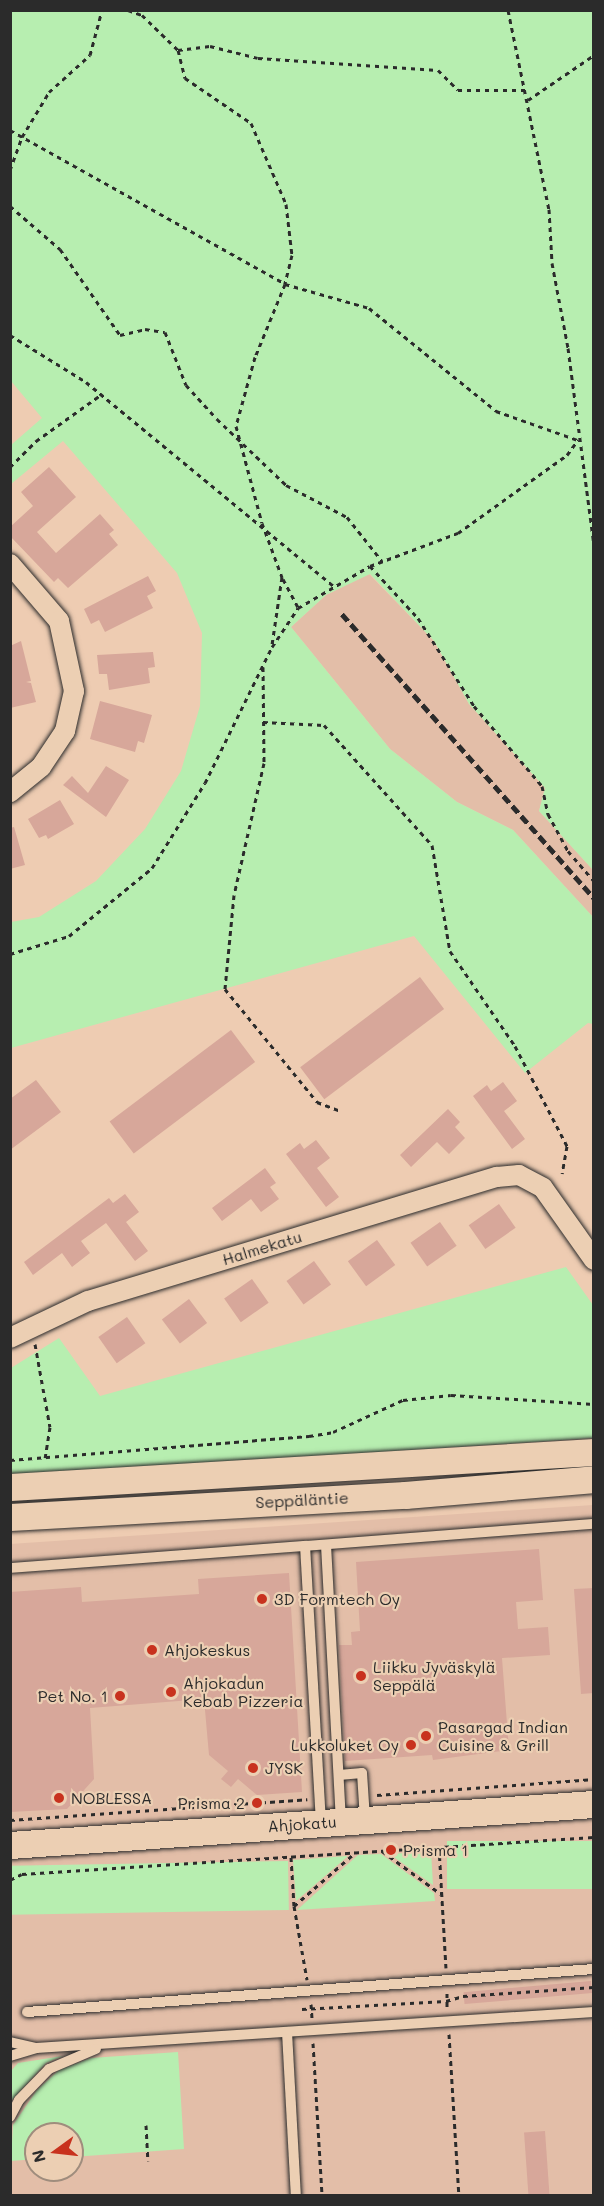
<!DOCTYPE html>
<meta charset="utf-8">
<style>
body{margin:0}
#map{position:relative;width:604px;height:2206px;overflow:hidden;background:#eeccb2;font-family:Mali,sans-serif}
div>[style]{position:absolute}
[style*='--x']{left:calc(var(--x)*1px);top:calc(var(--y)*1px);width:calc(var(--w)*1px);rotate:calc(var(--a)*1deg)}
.built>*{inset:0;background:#e3bea8}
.green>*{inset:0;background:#b7eeb0;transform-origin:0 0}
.building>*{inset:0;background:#d7a79a;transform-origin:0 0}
.path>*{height:3px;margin-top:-1.5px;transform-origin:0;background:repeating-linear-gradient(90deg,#2b2b2b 0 4.5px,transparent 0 9px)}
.roads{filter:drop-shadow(0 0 2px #2b2b2b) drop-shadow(0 0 2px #2b2b2b)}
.lane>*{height:10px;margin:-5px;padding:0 5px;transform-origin:5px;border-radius:5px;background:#eccfb3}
.street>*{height:20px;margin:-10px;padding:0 10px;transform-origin:10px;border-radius:10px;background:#eccfb3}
.secondary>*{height:27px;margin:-13.5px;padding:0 13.5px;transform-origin:13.5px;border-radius:13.5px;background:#eccfb3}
.rail>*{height:4.5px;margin-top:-2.25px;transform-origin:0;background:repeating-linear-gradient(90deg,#2b2b2b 0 9px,transparent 0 13.5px)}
.dots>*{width:16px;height:16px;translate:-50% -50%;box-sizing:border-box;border:3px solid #eccfb3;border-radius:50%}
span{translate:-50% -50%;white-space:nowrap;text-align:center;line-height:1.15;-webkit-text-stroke:4.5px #eccfb3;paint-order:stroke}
.street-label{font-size:16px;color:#2b2b2b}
.poi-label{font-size:16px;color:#2b2b2b}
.left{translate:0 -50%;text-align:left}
.right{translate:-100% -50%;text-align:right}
.frame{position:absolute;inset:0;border:12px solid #2b2b2b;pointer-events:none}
.north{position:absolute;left:24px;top:2122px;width:60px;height:60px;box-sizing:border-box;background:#eccfb3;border:2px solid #9f8d7d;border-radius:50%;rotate:255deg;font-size:16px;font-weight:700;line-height:24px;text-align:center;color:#2b2b2b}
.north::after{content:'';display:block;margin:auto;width:21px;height:27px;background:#c8321e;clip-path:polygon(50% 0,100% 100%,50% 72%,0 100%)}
</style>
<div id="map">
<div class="built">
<i style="clip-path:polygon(369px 574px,434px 641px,469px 704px,545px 788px,539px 811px,593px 870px,593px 917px,513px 830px,457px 802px,390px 749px,291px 627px,326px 595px)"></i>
<i style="clip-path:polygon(evenodd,593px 1505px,593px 2195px,11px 2195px,10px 1544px,593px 1505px,36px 2134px,72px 2134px,72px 2170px,36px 2170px,36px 2134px)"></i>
</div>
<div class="green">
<i style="clip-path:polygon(11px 10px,593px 11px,593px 870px,539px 811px,545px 788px,469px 704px,434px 641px,370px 574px,326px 595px,291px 627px,390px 749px,457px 802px,513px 830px,593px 917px,593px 1024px,588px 1023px,525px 1073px,414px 936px,11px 1048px,11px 922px,39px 917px,96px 881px,145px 829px,181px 771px,200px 706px,202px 633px,177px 573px,63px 441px,11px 484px,11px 445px,42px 418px,11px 381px)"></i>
<i style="clip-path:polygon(566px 1267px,593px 1305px,593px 1438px,11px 1477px,11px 1368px,59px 1338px,100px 1396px)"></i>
<i style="left:593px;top:1841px;width:48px;height:146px;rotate:90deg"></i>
<i style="clip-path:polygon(431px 1851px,433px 1885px,391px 1855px,392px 1854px)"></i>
<i style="clip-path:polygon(381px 1854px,434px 1893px,435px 1901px,297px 1910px,358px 1855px)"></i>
<i style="clip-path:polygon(347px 1856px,347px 1857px,296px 1901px,293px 1860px)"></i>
<i style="left:288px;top:1861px;width:49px;height:278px;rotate:89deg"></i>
<i style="clip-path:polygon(178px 2052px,184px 2149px,72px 2157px,72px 2134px,36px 2134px,36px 2159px,11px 2161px,13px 2125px,37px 2090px,59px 2070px,91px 2058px)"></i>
<i style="clip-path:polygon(63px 2056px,46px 2063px,11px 2101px,11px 2071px,18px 2063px)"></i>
</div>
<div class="building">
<i style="clip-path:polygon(49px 467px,76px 497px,37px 532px,56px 553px,100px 514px,114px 530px,109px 534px,118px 545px,68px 588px,58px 578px,54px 582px,10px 536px,10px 527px,33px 506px,21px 492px)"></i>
<i style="clip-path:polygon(148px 576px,156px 591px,147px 596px,153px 608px,105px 632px,99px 620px,91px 624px,84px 609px)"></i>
<i style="clip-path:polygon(21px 641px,31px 681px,26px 682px,31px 683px,36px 702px,10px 708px,10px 646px)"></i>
<i style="clip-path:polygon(153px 652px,155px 667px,148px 668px,150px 683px,109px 690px,107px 674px,99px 674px,97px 655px)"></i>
<i style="clip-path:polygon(100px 701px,152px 715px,144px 743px,138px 741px,135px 752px,90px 739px)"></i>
<i style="clip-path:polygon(106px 766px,129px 780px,106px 817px,63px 785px,72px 776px,88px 793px)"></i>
<i style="clip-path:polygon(60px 800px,74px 824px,48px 839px,46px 835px,39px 838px,28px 819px)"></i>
<i style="clip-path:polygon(14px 827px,25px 865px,10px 869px,10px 828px)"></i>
<i style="left:420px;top:977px;width:40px;height:150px;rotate:53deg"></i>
<i style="left:231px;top:1030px;width:40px;height:152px;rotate:53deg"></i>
<i style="clip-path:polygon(36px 1080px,61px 1112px,10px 1150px,10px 1099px)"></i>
<i style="clip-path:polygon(503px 1082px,517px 1101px,504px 1111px,525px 1139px,512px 1149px,473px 1096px,487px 1085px,491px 1091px)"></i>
<i style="clip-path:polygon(448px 1109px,460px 1122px,455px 1127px,465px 1138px,449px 1154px,437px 1142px,411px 1167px,400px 1155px)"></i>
<i style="clip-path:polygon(316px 1140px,330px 1158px,317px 1168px,339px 1197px,326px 1207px,286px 1154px,300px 1143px,304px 1149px)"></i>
<i style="clip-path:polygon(265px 1168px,276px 1183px,270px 1187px,279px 1199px,261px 1212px,251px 1199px,222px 1221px,212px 1208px)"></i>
<i style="clip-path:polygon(125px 1194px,139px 1212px,126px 1222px,148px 1251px,135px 1261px,106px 1223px,81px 1241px,90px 1253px,72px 1267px,62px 1253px,33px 1275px,24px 1262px,109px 1198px,113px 1203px)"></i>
<i style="left:499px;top:1204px;width:29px;height:37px;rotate:55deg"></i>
<i style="left:440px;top:1222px;width:29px;height:36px;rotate:55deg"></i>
<i style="left:377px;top:1240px;width:31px;height:36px;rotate:54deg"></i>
<i style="left:314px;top:1261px;width:29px;height:34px;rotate:54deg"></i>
<i style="left:252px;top:1279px;width:29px;height:34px;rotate:55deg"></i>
<i style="left:189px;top:1299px;width:30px;height:34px;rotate:53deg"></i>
<i style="left:127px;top:1317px;width:32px;height:35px;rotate:55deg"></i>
<i style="clip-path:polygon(539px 1549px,543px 1600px,516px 1602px,518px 1629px,548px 1627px,550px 1655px,502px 1658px,509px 1750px,433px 1760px,432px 1755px,345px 1761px,339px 1645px,352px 1645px,351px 1632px,360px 1631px,356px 1562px)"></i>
<i style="clip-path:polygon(289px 1573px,302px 1792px,257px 1795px,238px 1779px,231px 1787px,221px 1779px,228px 1771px,209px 1755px,204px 1699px,90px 1708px,94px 1779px,67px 1809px,10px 1812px,10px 1592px,81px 1587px,82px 1602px,199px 1594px,198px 1579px)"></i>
<i style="clip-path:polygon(594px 1588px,594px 1693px,581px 1694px,574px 1589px)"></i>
<i style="left:591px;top:1981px;width:12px;height:128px;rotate:85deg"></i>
<i style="left:545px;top:2131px;width:65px;height:21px;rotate:86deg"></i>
</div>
<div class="path">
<i style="--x:128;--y:10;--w:15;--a:20"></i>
<i style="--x:142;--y:15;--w:50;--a:44.2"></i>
<i style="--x:178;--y:50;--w:29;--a:76"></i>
<i style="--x:185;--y:78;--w:80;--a:34.3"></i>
<i style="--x:251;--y:123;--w:88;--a:66.6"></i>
<i style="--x:286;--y:204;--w:51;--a:83.3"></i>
<i style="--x:292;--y:255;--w:30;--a:104"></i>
<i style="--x:285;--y:284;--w:79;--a:112.3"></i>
<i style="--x:255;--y:357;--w:72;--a:105.4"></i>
<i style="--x:236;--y:426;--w:100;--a:75"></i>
<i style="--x:262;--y:523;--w:58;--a:69.7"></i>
<i style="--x:282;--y:577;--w:69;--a:98.4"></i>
<i style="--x:508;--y:10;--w:203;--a:78.4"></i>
<i style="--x:549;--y:209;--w:54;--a:86.8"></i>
<i style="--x:552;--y:263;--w:86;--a:79.3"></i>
<i style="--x:568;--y:348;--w:200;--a:82.5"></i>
<i style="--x:178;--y:50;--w:32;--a:-7"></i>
<i style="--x:210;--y:46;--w:49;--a:14"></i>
<i style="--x:258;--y:58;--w:180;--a:3.8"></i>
<i style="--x:438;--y:70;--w:28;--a:45"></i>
<i style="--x:458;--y:90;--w:67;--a:0"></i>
<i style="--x:528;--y:100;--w:80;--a:-34.3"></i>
<i style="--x:10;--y:130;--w:315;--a:29.2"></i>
<i style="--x:285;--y:284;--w:87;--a:15.9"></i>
<i style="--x:369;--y:308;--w:164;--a:39"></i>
<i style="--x:496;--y:411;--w:87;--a:19.5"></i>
<i style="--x:10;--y:170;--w:35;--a:-70"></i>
<i style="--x:22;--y:137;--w:52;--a:-59"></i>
<i style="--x:49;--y:92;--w:55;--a:-42.1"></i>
<i style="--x:90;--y:55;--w:47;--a:-75.1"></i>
<i style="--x:10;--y:206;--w:66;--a:40.7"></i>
<i style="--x:60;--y:249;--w:105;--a:55.1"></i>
<i style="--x:120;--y:335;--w:26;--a:-13"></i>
<i style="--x:145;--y:329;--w:20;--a:9"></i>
<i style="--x:165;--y:332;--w:57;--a:68.4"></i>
<i style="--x:186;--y:385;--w:46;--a:47.6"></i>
<i style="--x:217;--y:419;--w:95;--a:43.7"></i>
<i style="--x:286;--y:485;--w:69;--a:27.7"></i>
<i style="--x:347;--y:517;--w:56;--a:51.5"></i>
<i style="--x:10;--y:335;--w:89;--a:31.7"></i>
<i style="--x:86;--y:382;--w:323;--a:39.5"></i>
<i style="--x:10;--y:467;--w:37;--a:-45"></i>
<i style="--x:36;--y:441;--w:81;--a:-35.5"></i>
<i style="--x:370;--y:566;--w:71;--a:47.3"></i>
<i style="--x:418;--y:618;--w:104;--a:57.5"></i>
<i style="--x:474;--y:706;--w:105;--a:49.6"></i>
<i style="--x:542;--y:786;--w:29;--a:78"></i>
<i style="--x:548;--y:814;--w:42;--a:61.6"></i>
<i style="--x:568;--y:851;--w:40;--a:49"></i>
<i style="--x:283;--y:579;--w:32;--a:62"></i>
<i style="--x:263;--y:667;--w:96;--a:89.4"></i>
<i style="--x:264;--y:763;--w:135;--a:102.8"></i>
<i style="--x:234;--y:895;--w:94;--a:95.5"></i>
<i style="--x:225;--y:989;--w:146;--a:50.8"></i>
<i style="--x:317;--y:1102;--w:25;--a:21"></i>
<i style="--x:263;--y:722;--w:61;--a:2.8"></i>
<i style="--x:324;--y:725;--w:161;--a:48"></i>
<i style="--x:432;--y:845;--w:108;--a:80.4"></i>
<i style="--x:450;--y:951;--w:115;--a:55.6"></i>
<i style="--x:515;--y:1046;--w:113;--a:62.5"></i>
<i style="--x:567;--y:1146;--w:28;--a:100"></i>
<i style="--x:10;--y:954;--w:62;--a:-17"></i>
<i style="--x:69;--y:936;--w:107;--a:-39.3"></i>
<i style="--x:152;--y:868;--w:100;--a:-58.1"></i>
<i style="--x:205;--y:783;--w:152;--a:-63.8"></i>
<i style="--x:272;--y:647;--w:47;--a:-56.3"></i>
<i style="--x:298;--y:608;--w:83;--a:-30.3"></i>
<i style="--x:370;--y:566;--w:94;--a:-20.6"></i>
<i style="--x:458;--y:533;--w:134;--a:-35.6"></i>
<i style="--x:567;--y:455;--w:19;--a:-54"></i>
<i style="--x:35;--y:1344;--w:84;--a:79.8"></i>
<i style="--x:50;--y:1427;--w:31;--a:99"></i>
<i style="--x:10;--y:1460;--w:300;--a:-4.6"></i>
<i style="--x:309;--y:1436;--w:24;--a:-9"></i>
<i style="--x:333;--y:1432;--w:77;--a:-24.6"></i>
<i style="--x:403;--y:1400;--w:48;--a:-5.9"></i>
<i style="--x:451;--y:1395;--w:143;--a:3.6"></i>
<i style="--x:377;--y:1795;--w:218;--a:-4.2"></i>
<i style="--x:10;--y:1820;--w:298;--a:-4"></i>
<i style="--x:439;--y:1847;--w:121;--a:86.7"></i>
<i style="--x:382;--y:1851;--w:73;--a:36.1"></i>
<i style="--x:291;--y:1857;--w:49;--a:86.5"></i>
<i style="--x:294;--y:1906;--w:75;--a:80"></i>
<i style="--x:10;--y:1880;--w:13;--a:-27"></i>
<i style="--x:22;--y:1874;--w:573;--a:-3.7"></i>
<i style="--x:294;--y:1906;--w:82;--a:-41.1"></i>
<i style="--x:447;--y:1993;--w:17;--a:90"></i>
<i style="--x:311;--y:2004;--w:14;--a:86"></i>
<i style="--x:302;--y:2009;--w:144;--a:-3.2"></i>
<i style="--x:446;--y:2001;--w:18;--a:-16"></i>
<i style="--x:463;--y:1996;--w:131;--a:-3.9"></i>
<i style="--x:449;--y:2034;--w:162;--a:86.5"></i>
<i style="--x:313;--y:2043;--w:153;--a:86.6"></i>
<i style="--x:146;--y:2125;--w:36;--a:87"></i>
</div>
<div class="roads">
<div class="lane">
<i style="--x:326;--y:1545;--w:276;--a:86.9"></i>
<i style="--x:10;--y:1568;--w:296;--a:-4.3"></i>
<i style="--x:339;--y:1775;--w:23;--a:-5"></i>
<i style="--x:362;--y:1773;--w:46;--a:86.3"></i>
<i style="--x:321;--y:1823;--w:277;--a:-93.3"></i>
<i style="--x:305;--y:1546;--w:290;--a:-4.4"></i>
<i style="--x:27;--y:2012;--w:569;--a:-4.34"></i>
<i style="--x:287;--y:2032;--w:164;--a:86.9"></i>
<i style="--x:10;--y:2042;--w:27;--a:13"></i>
<i style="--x:10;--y:2056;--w:27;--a:-17"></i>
<i style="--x:36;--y:2048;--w:559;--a:-3.69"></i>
<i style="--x:10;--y:2117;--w:19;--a:-62"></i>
<i style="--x:19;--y:2100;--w:43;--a:-45.9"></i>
<i style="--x:49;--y:2069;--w:51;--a:-23.1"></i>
</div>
<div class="street">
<i style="--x:10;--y:564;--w:75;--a:49.3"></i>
<i style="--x:59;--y:621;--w:72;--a:77.9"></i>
<i style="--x:74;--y:691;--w:41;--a:102.7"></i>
<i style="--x:65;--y:731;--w:43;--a:123.7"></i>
<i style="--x:41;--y:767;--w:40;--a:141"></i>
<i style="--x:10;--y:1338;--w:86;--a:-25.4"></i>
<i style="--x:88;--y:1301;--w:427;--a:-16.9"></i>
<i style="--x:497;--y:1177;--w:22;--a:-5"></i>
<i style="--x:519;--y:1175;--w:27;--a:28"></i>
<i style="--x:543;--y:1188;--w:88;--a:54.7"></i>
</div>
<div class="secondary">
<i style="--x:10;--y:1487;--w:585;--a:-3.43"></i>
<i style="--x:10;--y:1517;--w:396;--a:-3.2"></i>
<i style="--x:405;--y:1495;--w:190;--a:-4.8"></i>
<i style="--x:10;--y:1845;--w:585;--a:-4.02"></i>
</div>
</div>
<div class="rail">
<i style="--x:342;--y:614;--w:380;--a:48.4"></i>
</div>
<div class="dots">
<i style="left:262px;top:1599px;background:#c8321e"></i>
<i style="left:152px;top:1650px;background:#c8321e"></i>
<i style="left:361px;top:1676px;background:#c8321e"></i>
<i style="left:171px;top:1692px;background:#c8321e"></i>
<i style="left:120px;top:1696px;background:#c8321e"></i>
<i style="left:426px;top:1736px;background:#c8321e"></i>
<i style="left:411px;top:1745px;background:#c8321e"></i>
<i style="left:253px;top:1768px;background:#c8321e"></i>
<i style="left:59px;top:1798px;background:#c8321e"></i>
<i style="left:257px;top:1803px;background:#c8321e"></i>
<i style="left:391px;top:1850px;background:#c8321e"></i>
</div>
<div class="street-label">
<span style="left:262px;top:1248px;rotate:-17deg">Halmekatu</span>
<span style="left:302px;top:1500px;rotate:-3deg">Seppäläntie</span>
<span style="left:302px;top:1824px;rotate:-4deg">Ahjokatu</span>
</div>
<div class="poi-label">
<span class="left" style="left:274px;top:1599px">3D Formtech Oy</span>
<span class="left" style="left:164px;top:1650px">Ahjokeskus</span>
<span class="left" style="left:373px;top:1676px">Liikku Jyväskylä<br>Seppälä</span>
<span class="left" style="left:183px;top:1692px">Ahjokadun<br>Kebab Pizzeria</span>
<span class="right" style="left:108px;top:1696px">Pet No. 1</span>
<span class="left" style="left:438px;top:1736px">Pasargad Indian<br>Cuisine &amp; Grill</span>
<span class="right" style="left:399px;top:1745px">Lukkoluket Oy</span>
<span class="left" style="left:265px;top:1768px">JYSK</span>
<span class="left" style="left:71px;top:1798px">NOBLESSA</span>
<span class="right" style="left:245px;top:1803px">Prisma 2</span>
<span class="left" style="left:403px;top:1850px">Prisma 1</span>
</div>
<div class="frame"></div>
<div class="north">N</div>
</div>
